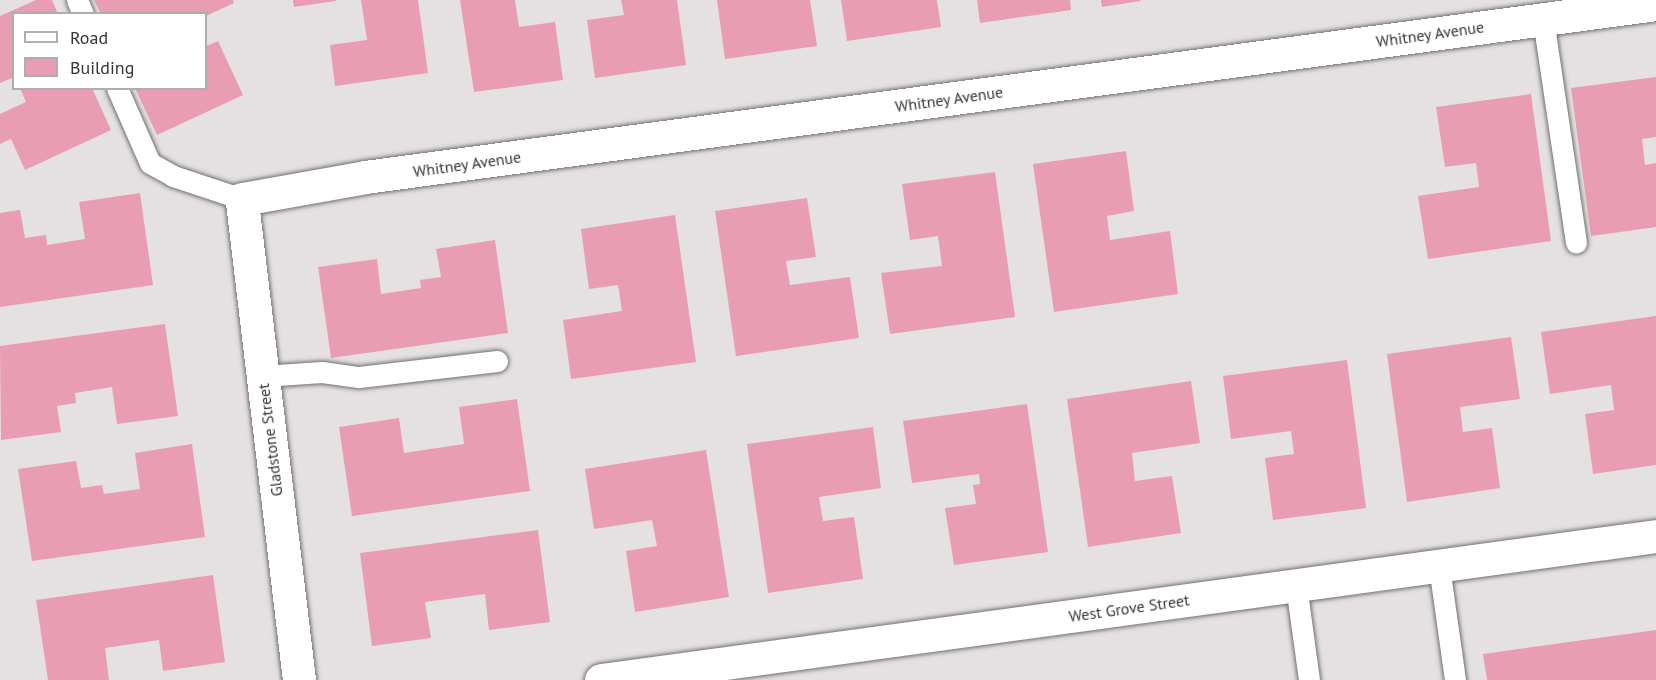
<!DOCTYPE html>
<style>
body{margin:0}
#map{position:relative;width:1656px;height:680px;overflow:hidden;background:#e5e1e3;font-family:"PT Sans",sans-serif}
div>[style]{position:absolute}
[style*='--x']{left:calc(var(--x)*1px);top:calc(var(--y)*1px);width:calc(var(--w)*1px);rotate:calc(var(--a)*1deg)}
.building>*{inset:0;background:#e89db2}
.roads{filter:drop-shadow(0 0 2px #737072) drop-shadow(0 0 2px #737072)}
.service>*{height:21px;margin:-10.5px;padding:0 10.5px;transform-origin:10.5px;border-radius:10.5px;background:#fff}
.minor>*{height:33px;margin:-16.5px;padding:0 16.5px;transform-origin:16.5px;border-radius:16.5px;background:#fff}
span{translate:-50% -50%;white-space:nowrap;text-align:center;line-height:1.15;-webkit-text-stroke:4.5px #fff;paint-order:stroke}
.street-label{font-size:16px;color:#353435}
.legend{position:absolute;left:12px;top:12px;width:195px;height:78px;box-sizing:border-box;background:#fff;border:2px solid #aeaeae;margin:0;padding:8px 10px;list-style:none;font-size:18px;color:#353435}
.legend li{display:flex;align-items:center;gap:12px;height:30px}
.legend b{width:30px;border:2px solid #aeaeae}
</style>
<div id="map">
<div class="building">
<i style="clip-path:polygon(36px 0,52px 0,58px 14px,14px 14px,14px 77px,0 83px,0 16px)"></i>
<i style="clip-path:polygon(94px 0,233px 0,234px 3px,206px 16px,101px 14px)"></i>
<i style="clip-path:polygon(293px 0,336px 0,336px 1px,294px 7px)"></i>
<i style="clip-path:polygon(361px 0,418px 0,428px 73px,335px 86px,330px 45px,367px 40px)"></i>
<i style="clip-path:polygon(460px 0,515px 0,519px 27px,555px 22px,563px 80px,474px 92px)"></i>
<i style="clip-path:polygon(621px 0,677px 0,686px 65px,595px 78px,587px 20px,624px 15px)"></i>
<i style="clip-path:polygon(717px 0,810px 0,817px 46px,725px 59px)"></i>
<i style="clip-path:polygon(841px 0,937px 0,941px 27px,847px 41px)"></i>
<i style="clip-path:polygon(977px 0,1070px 0,1071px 10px,980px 23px)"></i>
<i style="clip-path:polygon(1101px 0,1140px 0,1140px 1px,1102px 7px)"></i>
<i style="clip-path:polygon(218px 41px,243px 95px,157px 135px,135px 88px,206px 88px,206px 46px)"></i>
<i style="clip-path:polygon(1656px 77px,1656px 137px,1642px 139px,1645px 165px,1656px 163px,1656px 227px,1591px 236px,1571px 88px)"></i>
<i style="clip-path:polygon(20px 88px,92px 88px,111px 130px,25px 170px,11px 139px,0 144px,0 114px,26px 102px)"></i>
<i style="clip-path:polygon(1531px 94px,1551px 241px,1428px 259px,1418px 196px,1479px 187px,1476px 163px,1445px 167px,1436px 107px)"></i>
<i style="clip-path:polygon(1126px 151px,1134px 211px,1107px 216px,1110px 240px,1170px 231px,1178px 294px,1054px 312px,1033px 164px)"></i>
<i style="clip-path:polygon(995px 172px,1015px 317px,890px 334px,881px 273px,942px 266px,938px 236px,910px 240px,902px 184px)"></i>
<i style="clip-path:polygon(140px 193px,153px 285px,0 307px,0 213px,20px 210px,25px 238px,46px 235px,47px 245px,85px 239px,79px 202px)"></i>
<i style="clip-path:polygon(807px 198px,816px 257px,786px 261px,790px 285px,850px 277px,859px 338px,736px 356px,715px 211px)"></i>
<i style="clip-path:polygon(675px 215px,696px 362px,571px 379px,563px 320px,622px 311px,618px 285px,589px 289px,581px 229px)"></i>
<i style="clip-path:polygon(495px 240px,508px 333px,331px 358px,318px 267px,377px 259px,381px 294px,421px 288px,420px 280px,441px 277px,436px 249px)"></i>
<i style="clip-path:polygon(1656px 316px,1656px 465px,1593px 474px,1585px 414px,1614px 410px,1611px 385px,1550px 394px,1541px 332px)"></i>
<i style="clip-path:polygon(165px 324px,178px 416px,117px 424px,112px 387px,75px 393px,76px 403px,57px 406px,61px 432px,1px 440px,0 346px)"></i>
<i style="clip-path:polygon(1511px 337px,1520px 399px,1460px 407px,1463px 432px,1492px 428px,1500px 488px,1407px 502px,1387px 354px)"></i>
<i style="clip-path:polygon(1347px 360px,1366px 508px,1273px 520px,1265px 458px,1294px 454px,1291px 431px,1231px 439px,1223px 376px)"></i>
<i style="clip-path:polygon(1191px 381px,1200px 443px,1132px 453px,1135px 481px,1172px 476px,1181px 533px,1088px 547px,1067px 399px)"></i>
<i style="clip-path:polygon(517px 399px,530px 491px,352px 516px,339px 427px,399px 418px,404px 453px,464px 444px,459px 407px)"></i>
<i style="clip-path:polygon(1027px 404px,1048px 552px,954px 565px,945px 508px,976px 504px,973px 485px,980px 484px,979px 474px,912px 483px,903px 421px)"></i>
<i style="clip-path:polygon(873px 427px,881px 488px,819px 497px,823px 521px,854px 517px,863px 579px,768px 593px,747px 444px)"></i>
<i style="clip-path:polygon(192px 444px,205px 537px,32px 561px,18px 469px,76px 461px,81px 488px,102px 485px,104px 494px,140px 489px,135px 453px)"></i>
<i style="clip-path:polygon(706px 450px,729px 597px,635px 612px,626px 551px,657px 546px,652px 520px,594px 529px,585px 469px)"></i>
<i style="clip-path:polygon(538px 530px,550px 622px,489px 630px,485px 594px,425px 602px,431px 638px,372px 646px,360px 553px)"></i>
<i style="clip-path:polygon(213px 575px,225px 662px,163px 671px,159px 640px,105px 648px,109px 680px,48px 680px,36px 600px)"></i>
<i style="clip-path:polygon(1656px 630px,1656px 680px,1487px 680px,1483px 654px)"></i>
</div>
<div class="roads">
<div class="service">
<i style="--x:77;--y:0;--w:15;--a:67"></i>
<i style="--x:1543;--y:19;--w:226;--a:81.6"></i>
<i style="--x:117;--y:88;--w:82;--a:66.3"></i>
<i style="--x:150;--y:163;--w:26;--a:29"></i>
<i style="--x:173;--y:176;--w:73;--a:18.4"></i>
<i style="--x:262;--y:376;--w:60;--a:-3.8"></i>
<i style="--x:322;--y:372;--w:37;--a:8"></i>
<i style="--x:359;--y:377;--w:139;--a:-6.6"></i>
<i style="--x:1439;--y:566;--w:115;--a:82"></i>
<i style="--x:1296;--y:585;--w:96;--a:82.2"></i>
</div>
<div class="minor">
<i style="--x:299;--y:680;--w:484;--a:-96.8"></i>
<i style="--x:242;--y:199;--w:125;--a:-10.1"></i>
<i style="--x:365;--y:177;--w:1303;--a:-7.63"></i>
<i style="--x:601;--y:680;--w:1065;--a:-7.77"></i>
</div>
</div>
<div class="street-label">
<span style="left:1430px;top:34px;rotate:-8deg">Whitney Avenue</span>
<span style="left:949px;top:99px;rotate:-8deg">Whitney Avenue</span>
<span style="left:467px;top:164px;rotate:-8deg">Whitney Avenue</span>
<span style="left:270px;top:440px;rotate:-97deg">Gladstone Street</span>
<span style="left:1129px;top:608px;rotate:-8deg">West Grove Street</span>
</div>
<ul class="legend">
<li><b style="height:8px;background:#fff"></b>Road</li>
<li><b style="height:16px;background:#e89db2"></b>Building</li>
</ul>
</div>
